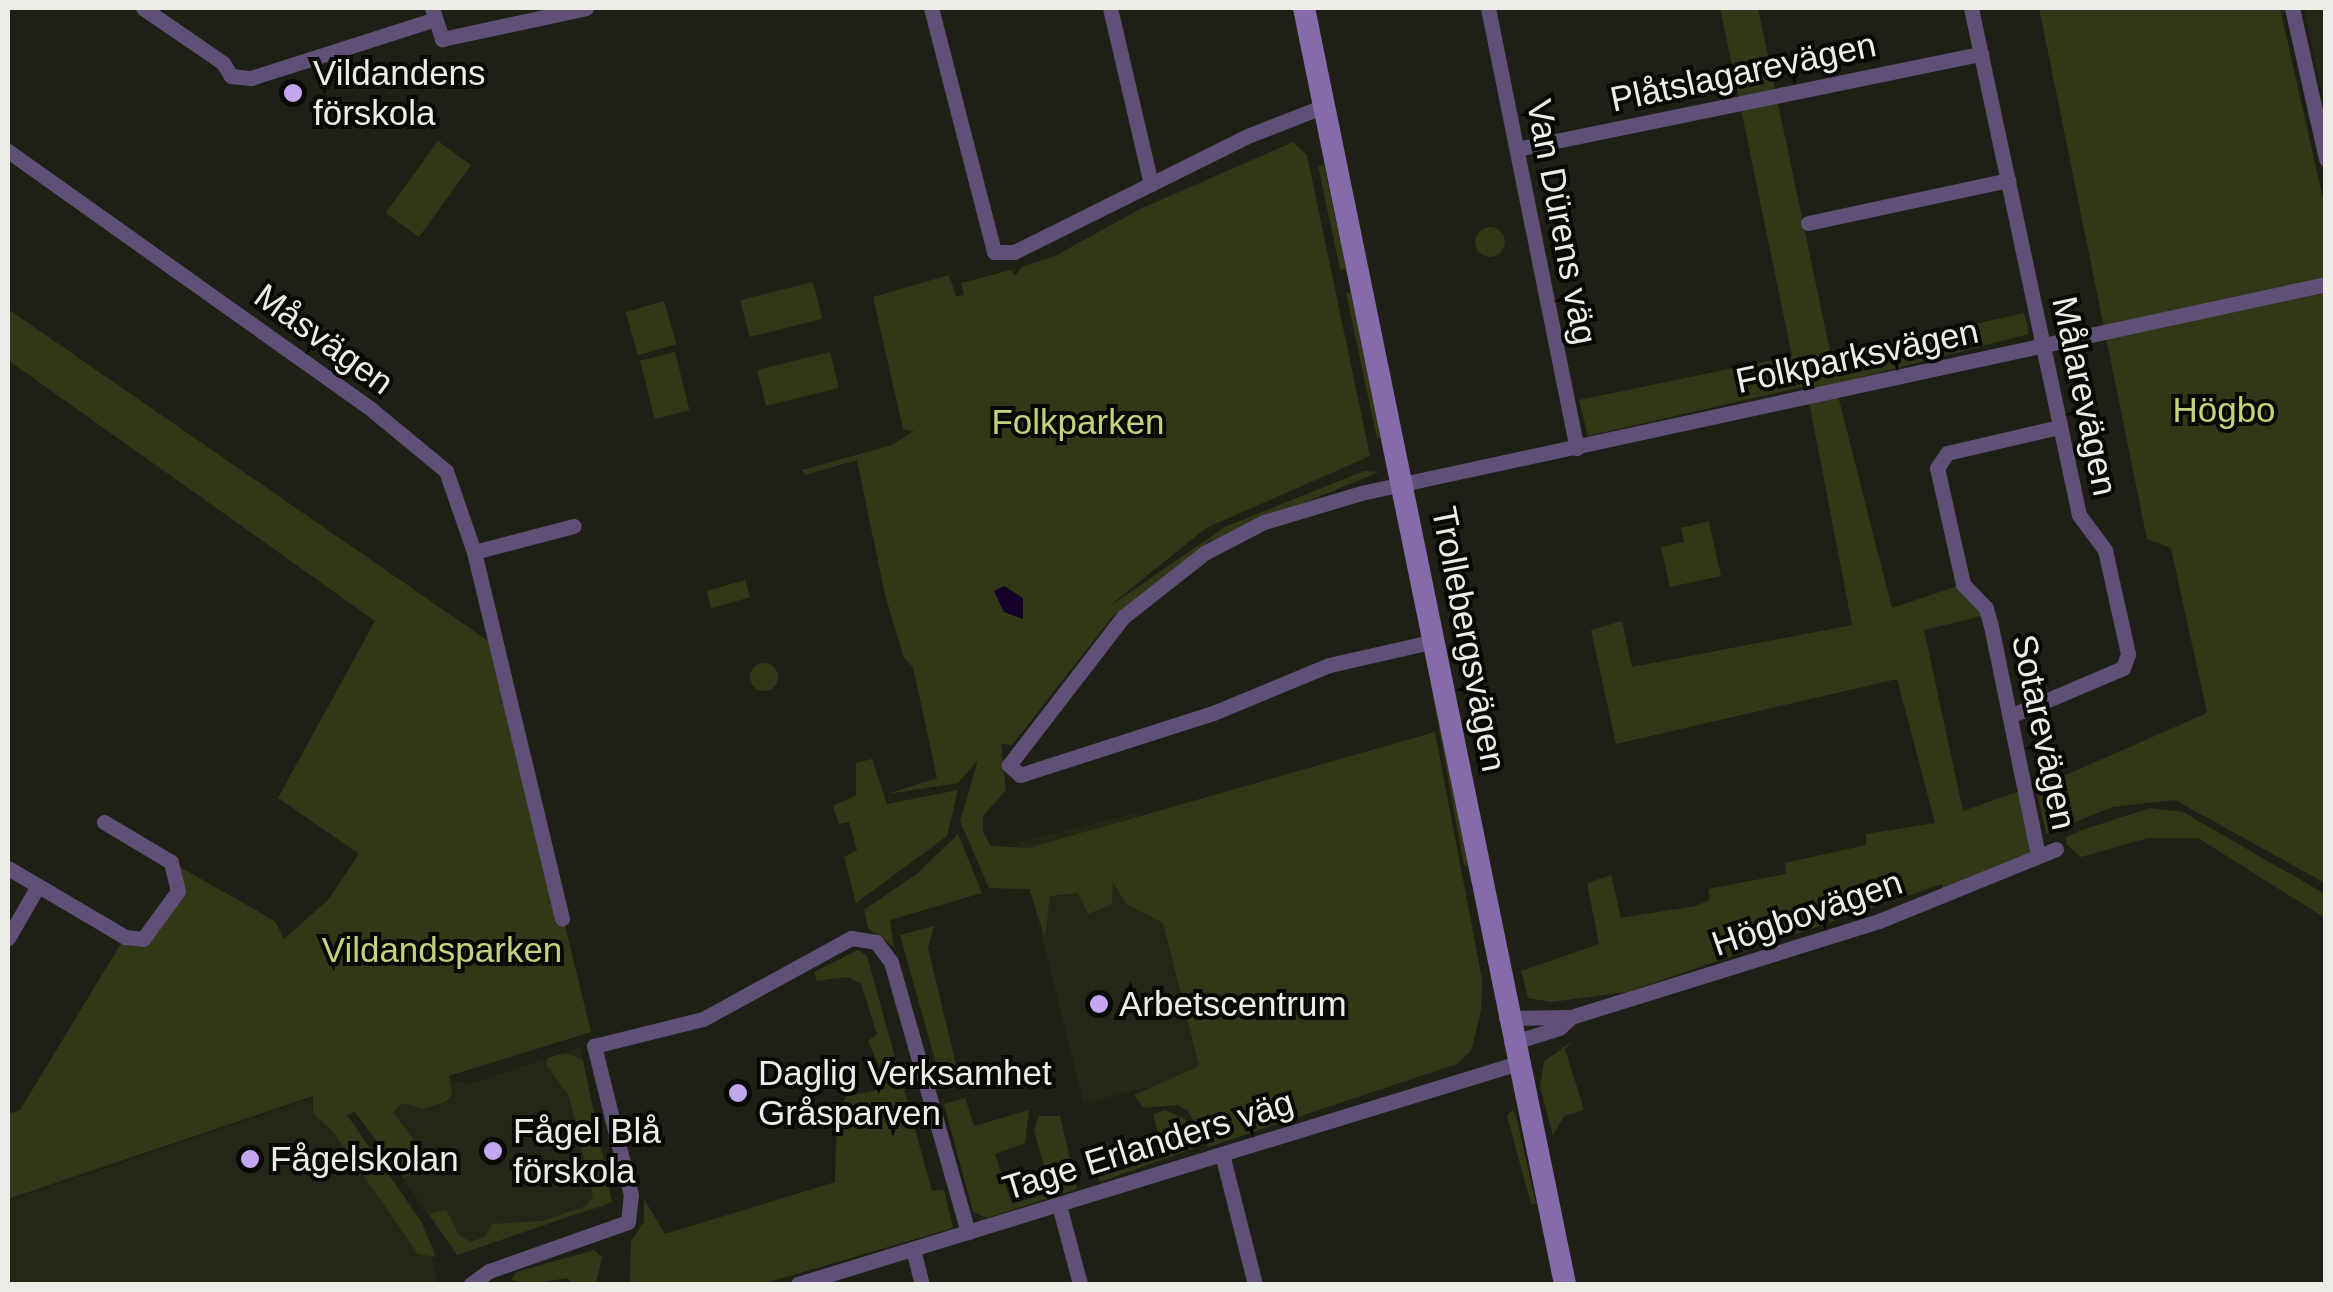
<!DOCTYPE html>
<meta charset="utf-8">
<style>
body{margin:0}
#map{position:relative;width:2333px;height:1292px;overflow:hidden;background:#1e2016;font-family:Helvetica,sans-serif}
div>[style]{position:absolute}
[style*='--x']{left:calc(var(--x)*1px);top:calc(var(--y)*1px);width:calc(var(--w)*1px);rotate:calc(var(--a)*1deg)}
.built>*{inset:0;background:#242717;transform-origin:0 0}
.green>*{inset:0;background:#313717;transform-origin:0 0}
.round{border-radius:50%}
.water>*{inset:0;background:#150029}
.street>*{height:15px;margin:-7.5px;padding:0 7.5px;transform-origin:7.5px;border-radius:7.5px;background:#605077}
.secondary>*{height:22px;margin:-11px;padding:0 11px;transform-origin:11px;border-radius:11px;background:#856ba9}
.dots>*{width:28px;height:28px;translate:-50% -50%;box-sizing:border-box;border:5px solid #080905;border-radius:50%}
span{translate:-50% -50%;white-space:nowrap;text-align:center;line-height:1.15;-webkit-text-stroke:8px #080905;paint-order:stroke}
.street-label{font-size:35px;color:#ecede6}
.poi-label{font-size:35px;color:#ecede6}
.left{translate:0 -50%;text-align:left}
.park-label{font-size:35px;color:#c3d37d}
.frame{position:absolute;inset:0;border:10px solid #ecede6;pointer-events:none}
</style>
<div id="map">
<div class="built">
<i style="clip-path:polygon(2304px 8px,2325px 8px,2325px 108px)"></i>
<i style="left:1136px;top:813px;width:269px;height:121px;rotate:76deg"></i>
<i style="clip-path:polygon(580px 1047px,611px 1189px,604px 1207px,452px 1248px,357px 1112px,444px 1079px,471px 1084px)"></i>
<i style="clip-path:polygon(313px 1098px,430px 1247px,437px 1284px,8px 1284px,8px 1201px)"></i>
</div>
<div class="green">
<i style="clip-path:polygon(1720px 8px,1758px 8px,1831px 356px,2024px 313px,2027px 323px,2029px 334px,1835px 384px,1892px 608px,1963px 584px,1987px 615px,1924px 630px,1963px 811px,2025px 789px,2038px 855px,1944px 898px,1942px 884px,1627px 992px,1551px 1002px,1528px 998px,1521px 971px,1599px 944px,1587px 883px,1611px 875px,1621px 918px,1695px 906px,1710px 900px,1708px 889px,1786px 874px,1785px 863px,1866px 845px,1866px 834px,1935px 823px,1897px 679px,1616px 744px,1591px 630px,1622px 621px,1632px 667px,1852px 625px,1806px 386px,1588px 436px,1579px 400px,1792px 356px)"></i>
<i style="clip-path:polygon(2039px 8px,2280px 8px,2326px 212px,2325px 883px,2175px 800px,2112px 807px,2046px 834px,2036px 788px,2207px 713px,2171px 548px,2147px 539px)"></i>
<i style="left:438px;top:141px;width:41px;height:89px;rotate:36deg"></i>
<i style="clip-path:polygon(1293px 142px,1307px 155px,1370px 456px,1206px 528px,1107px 608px,1225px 527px,1364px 471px,1379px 472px,1208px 542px,1112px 617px,1012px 745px,1001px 744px,1006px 790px,983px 816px,983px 832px,991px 846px,1028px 848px,1435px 732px,1482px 979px,1481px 1011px,1471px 1051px,1457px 1064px,1208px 1147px,1188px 1111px,1177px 1105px,1144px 1108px,1134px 1095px,1199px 1066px,1163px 923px,1126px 904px,1101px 863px,1113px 884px,1112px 904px,1088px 914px,1078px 893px,1050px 896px,1045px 937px,1029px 889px,989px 888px,960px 821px,978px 760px,958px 783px,888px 794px,937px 778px,913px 667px,904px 658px,885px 595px,857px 460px,805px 475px,802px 470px,892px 445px,914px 431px,903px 429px,873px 297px,949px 275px,956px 296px,964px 295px,961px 283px,1011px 270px,1016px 276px,1021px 267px,1055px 256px,1140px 209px)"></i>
<i style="left:1324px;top:165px;width:106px;height:6px;rotate:78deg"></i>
<i class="round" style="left:1475px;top:227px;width:30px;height:30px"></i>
<i style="left:813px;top:282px;width:38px;height:75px;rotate:76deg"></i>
<i style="left:1351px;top:292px;width:149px;height:5px;rotate:78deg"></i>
<i style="left:664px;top:301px;width:45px;height:40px;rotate:74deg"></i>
<i style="clip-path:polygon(8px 309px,497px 647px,591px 1032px,449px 1076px,452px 1095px,445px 1102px,423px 1109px,402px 1103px,393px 1113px,413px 1138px,416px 1170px,404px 1178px,355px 1112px,347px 1115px,421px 1221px,436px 1257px,418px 1254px,334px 1133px,313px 1113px,313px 1096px,8px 1199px,8px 1114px,20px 1110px,125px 937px,131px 940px,173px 902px,171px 862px,275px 921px,284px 939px,328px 900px,359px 854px,278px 798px,375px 621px,8px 360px)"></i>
<i style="left:675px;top:352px;width:60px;height:36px;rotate:76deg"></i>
<i style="left:830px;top:352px;width:37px;height:75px;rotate:76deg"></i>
<i style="clip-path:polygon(1709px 521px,1721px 576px,1670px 587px,1661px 547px,1684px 542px,1681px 528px)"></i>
<i style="left:745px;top:580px;width:18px;height:40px;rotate:74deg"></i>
<i style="clip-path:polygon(1425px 654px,1428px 654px,1468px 867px,1464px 865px)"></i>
<i class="round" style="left:750px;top:663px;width:28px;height:28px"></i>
<i style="clip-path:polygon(872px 759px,887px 804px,958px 790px,947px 836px,856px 903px,844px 857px,857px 850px,849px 822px,839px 824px,833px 806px,856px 795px,856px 763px)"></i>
<i style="clip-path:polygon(2150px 808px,2183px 812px,2325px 894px,2325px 918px,2198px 838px,2148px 838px,2081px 857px,2067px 845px,2065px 838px,2079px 831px)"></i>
<i style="clip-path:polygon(958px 834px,982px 893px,890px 920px,894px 947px,868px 928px,864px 910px,918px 873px)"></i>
<i style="clip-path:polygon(934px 926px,928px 948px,958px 1073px,940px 1078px,900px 935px)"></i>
<i style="clip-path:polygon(858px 950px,867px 956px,932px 1191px,944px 1190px,953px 1228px,762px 1284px,630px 1284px,631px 1241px,644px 1222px,644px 1199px,665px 1234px,835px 1182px,837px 1110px,847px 1096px,884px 1089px,886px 1081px,868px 1041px,877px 1034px,861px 984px,847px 977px,817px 981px,814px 972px)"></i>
<i style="clip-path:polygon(1573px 1041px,1565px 1049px,1584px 1110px,1564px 1116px,1553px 1136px,1540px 1087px,1544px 1061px)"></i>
<i style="clip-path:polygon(566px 1053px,583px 1060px,612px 1202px,457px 1255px,429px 1214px,446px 1209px,459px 1235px,471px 1242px,486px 1236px,492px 1224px,542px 1221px,586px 1206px,593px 1196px,569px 1096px,547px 1066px,547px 1058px)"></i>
<i style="clip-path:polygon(965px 1098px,974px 1126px,1029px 1110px,1025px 1143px,995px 1154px,1012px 1204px,1051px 1192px,1034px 1130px,1039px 1116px,1060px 1116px,1077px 1189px,987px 1218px,973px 1212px,944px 1104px)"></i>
<i style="clip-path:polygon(1513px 1109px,1517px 1120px,1536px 1204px,1531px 1204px,1507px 1116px)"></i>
<i style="clip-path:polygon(1165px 1110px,1185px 1119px,1195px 1148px,1100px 1182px,1085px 1148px,1106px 1141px,1109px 1148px,1158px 1133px,1153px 1114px)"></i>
<i style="clip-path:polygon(594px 1250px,602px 1257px,596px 1284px,573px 1284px,567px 1278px,532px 1284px,511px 1280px,516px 1272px)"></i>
</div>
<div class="water">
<i style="clip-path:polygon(1004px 586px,1023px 598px,1023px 619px,1004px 612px,994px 591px)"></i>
</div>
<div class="street">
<i style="--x:143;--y:8;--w:97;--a:34.5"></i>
<i style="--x:223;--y:63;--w:15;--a:58"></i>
<i style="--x:231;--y:76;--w:20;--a:6"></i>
<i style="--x:251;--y:78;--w:191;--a:-17.7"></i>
<i style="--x:432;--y:8;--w:33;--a:72"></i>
<i style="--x:442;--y:39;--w:147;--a:-12.1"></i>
<i style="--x:931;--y:8;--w:252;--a:75.5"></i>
<i style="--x:994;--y:252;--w:20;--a:0"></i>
<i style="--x:1014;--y:252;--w:263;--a:-26.4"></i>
<i style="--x:1250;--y:135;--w:77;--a:-21.3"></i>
<i style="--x:1110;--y:8;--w:181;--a:76.9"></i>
<i style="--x:1488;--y:8;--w:449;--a:78.6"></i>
<i style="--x:1971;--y:8;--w:518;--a:77.97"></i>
<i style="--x:2079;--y:515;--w:44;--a:53.4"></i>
<i style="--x:2105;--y:550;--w:107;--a:77.5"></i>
<i style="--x:2128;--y:654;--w:15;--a:110"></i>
<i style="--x:2123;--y:668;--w:123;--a:157"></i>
<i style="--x:2292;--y:8;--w:155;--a:77.3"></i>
<i style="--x:1517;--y:149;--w:474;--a:-11.6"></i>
<i style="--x:8;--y:151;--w:447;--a:35.4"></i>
<i style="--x:372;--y:410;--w:96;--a:39.5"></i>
<i style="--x:446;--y:471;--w:86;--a:70.9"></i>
<i style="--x:474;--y:552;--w:377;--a:76.5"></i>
<i style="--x:1808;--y:223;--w:205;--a:-12.1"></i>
<i style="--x:474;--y:552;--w:103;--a:-14.6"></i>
<i style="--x:1435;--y:641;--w:109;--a:167.2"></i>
<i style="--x:1329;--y:665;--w:126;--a:157.5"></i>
<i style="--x:1213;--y:713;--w:203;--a:162.2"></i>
<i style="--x:1020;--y:775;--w:15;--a:-138"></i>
<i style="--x:1009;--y:765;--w:187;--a:-52.4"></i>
<i style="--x:1123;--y:617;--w:105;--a:-38.1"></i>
<i style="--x:1206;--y:552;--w:65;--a:-27.3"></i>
<i style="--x:1264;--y:522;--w:101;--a:-16.6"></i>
<i style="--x:1361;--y:493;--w:987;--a:-12.22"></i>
<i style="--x:2038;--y:855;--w:234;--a:-101.6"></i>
<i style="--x:1991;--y:626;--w:19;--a:-106"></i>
<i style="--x:1986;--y:608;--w:33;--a:-134"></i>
<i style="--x:1963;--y:584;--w:119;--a:-102.6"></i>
<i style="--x:1937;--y:468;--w:18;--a:-56"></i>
<i style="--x:1947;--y:453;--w:115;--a:-13.1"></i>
<i style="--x:8;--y:868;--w:136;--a:30.5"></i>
<i style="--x:125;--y:937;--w:18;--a:6"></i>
<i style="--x:143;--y:939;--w:59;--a:-53.9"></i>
<i style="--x:178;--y:891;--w:30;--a:-104"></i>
<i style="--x:171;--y:862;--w:78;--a:-149.2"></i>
<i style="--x:8;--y:938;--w:60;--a:-60"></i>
<i style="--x:1571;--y:1017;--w:323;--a:-17.3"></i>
<i style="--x:1879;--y:921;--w:191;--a:-22.1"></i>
<i style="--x:1506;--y:1018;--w:65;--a:-0.9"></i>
<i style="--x:1571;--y:1017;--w:16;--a:137"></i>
<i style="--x:1559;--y:1028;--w:50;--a:162.6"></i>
<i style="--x:1222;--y:1154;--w:134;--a:75.8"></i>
<i style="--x:1059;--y:1205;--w:82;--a:75.1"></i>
<i style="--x:913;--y:1249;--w:36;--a:76"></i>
<i style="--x:471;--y:1284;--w:22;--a:-36"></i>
<i style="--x:489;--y:1271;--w:147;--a:-19.4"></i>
<i style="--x:628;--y:1222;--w:27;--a:-84"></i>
<i style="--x:631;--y:1195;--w:154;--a:-103.9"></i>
<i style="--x:594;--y:1046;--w:112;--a:-13.9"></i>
<i style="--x:703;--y:1019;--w:169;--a:-28.7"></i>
<i style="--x:851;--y:938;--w:25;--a:9"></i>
<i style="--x:876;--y:942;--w:25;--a:53"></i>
<i style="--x:891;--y:962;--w:281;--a:74.1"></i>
<i style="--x:798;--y:1284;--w:750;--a:-17.06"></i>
</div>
<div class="secondary">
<i style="--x:1304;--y:8;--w:1302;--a:78.44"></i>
</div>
<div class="dots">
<i style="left:293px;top:93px;background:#c5a7f1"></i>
<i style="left:1099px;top:1004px;background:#c5a7f1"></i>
<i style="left:738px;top:1093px;background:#c5a7f1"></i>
<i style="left:493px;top:1151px;background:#c5a7f1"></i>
<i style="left:250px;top:1159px;background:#c5a7f1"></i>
</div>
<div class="street-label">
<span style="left:1743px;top:72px;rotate:-12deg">Plåtslagarevägen</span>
<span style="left:1562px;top:222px;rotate:79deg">Van Dürens väg</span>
<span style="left:324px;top:339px;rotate:36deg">Måsvägen</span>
<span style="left:1857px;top:356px;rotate:-12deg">Folkparksvägen</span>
<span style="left:2085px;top:396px;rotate:78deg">Målarevägen</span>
<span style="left:1469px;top:639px;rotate:79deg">Trollebergsvägen</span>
<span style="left:2044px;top:732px;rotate:78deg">Sotarevägen</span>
<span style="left:1807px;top:913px;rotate:-19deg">Högbovägen</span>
<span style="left:1148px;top:1145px;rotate:-17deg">Tage Erlanders väg</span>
</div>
<div class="poi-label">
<span class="left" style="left:313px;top:93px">Vildandens<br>förskola</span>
<span class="left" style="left:1119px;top:1004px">Arbetscentrum</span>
<span class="left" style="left:758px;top:1093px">Daglig Verksamhet<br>Gråsparven</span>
<span class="left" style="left:513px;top:1151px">Fågel Blå<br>förskola</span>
<span class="left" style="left:270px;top:1159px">Fågelskolan</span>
</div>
<div class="park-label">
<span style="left:2224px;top:410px">Högbo</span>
<span style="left:1078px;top:422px">Folkparken</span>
<span style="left:442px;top:950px">Vildandsparken</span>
</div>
<div class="frame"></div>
</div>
